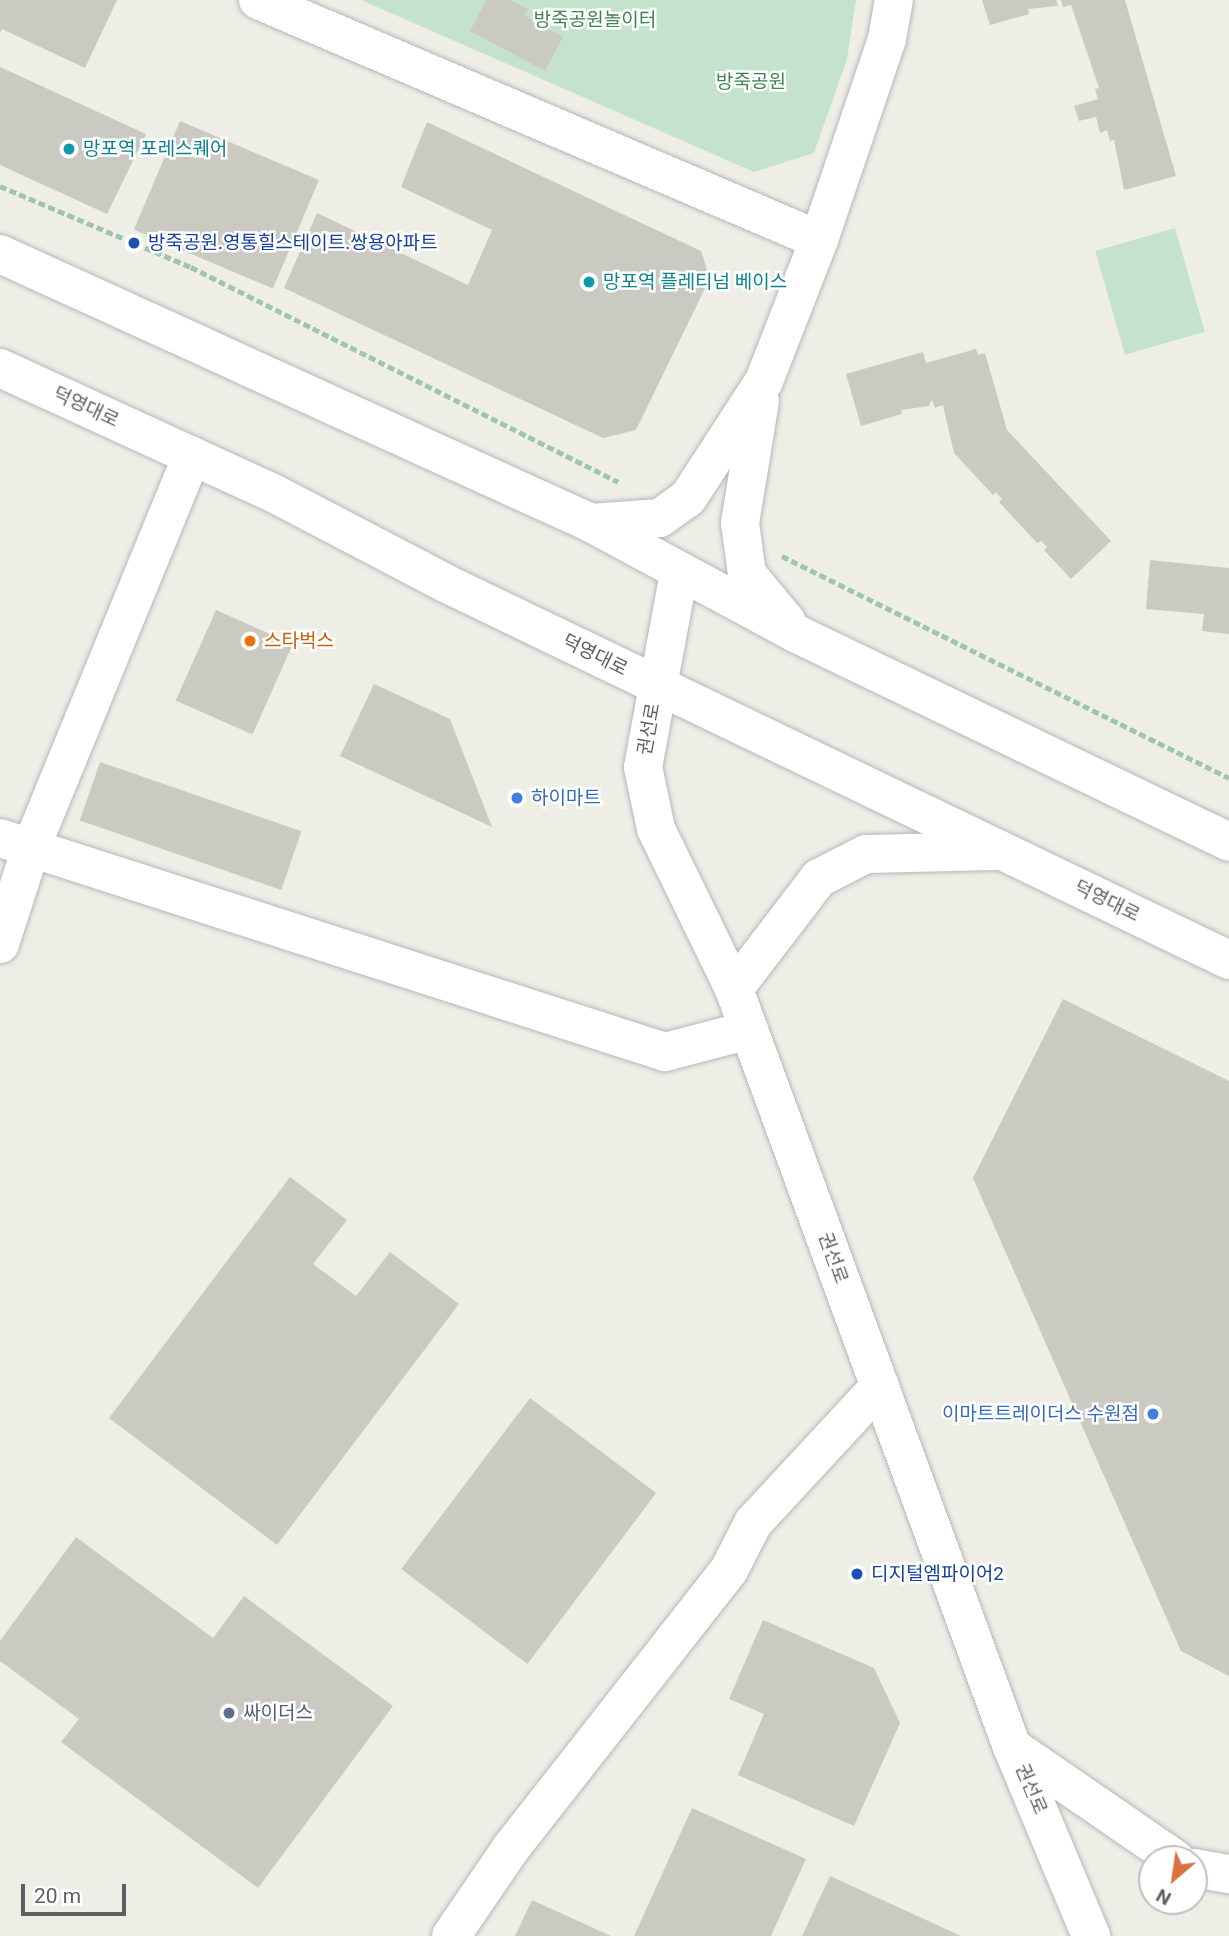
<!DOCTYPE html>
<meta charset="utf-8">
<style>
body{margin:0}
#map{position:relative;width:1229px;height:1936px;overflow:hidden;background:#eeeee6;font-family:Roboto,"Noto Sans KR",sans-serif}
div>[style]{position:absolute}
[style*='--x']{left:calc(var(--x)*1px);top:calc(var(--y)*1px);width:calc(var(--w)*1px);rotate:calc(var(--a)*1deg)}
.green>*{inset:0;background:#c5e3cc;transform-origin:0 0}
.building>*{inset:0;background:#cac9c2;transform-origin:0 0}
.path>*{height:4.5px;margin-top:-2.25px;transform-origin:0;background:repeating-linear-gradient(90deg,#9ec4b2 0 7px,transparent 0 10.5px)}
.roads{filter:drop-shadow(0 0 2px #b6b6bb) drop-shadow(0 0 2px #b6b6bb)}
.minor>*{height:38px;margin:-19px;padding:0 19px;transform-origin:19px;border-radius:19px;background:#fff}
.dots>*{width:19px;height:19px;translate:-50% -50%;box-sizing:border-box;border:4px solid #fff;border-radius:50%}
span{translate:-50% -50%;white-space:nowrap;text-align:center;line-height:1.15;-webkit-text-stroke:5px #fff;paint-order:stroke}
.park-label{font-size:19px;color:#3e8352}
.culture-label{font-size:19px;color:#0d838f}
.left{translate:0 -50%;text-align:left}
.transit-label{font-size:19px;color:#164399}
.street-label{font-size:19px;color:#5e5f65}
.food-label{font-size:19px;color:#c56008}
.shop-label{font-size:19px;color:#366cbe}
.right{translate:-100% -50%;text-align:right}
.service-label{font-size:19px;color:#4e5e75}
.north{position:absolute;left:1138px;top:1845px;width:70px;height:70px;box-sizing:border-box;background:#fff;border:2px solid #bfbfc1;border-radius:50%;rotate:209deg;font-size:19px;font-weight:700;line-height:28px;text-align:center;color:#5e5f65}
.north::after{content:'';display:block;margin:auto;width:24px;height:32px;background:#d97241;clip-path:polygon(50% 0,100% 100%,50% 72%,0 100%)}
.scale{position:absolute;left:21px;top:1884px;width:105px;height:32px;box-sizing:border-box;border:4px solid #5e5f65;border-top:0;padding-left:9px;font-size:21px;line-height:24px;white-space:nowrap;color:#5e5f65;-webkit-text-stroke:5px #fff;paint-order:stroke}
</style>
<div id="map">
<div class="green">
<i style="clip-path:polygon(361px 0,856px 0,847px 59px,814px 153px,754px 172px)"></i>
<i style="left:1175px;top:228px;width:108px;height:83px;rotate:74deg"></i>
</div>
<div class="building">
<i style="clip-path:polygon(0 0,117px 0,85px 68px,2px 29px,0 33px)"></i>
<i style="clip-path:polygon(486px 0,510px 0,528px 9px,524px 15px,563px 37px,545px 71px,470px 31px)"></i>
<i style="clip-path:polygon(982px 0,1056px 0,1058px 6px,1028px 9px,1029px 14px,990px 25px)"></i>
<i style="clip-path:polygon(1061px 0,1125px 0,1176px 176px,1124px 190px,1114px 140px,1110px 141px,1107px 130px,1100px 133px,1096px 117px,1079px 121px,1074px 106px,1098px 99px,1095px 89px,1099px 88px,1071px 5px,1063px 7px)"></i>
<i style="clip-path:polygon(0 67px,146px 134px,107px 214px,0 165px)"></i>
<i style="left:180px;top:121px;width:151px;height:118px;rotate:23deg"></i>
<i style="clip-path:polygon(427px 122px,701px 251px,710px 278px,636px 430px,603px 438px,284px 288px,317px 213px,468px 285px,492px 230px,401px 187px)"></i>
<i style="clip-path:polygon(976px 349px,978px 355px,985px 353px,1007px 430px,1111px 541px,1071px 579px,1044px 550px,1047px 547px,1041px 541px,1037px 543px,999px 502px,1002px 499px,996px 492px,993px 495px,954px 453px,943px 405px,935px 408px,932px 400px,929px 406px,901px 410px,902px 414px,861px 426px,846px 374px,923px 352px,926px 363px)"></i>
<i style="clip-path:polygon(1150px 560px,1229px 568px,1229px 634px,1202px 631px,1204px 614px,1146px 609px)"></i>
<i style="left:216px;top:610px;width:84px;height:99px;rotate:24deg"></i>
<i style="clip-path:polygon(374px 684px,450px 719px,492px 827px,340px 756px)"></i>
<i style="left:100px;top:762px;width:213px;height:62px;rotate:19deg"></i>
<i style="clip-path:polygon(1063px 999px,1229px 1081px,1229px 1676px,1181px 1651px,973px 1178px)"></i>
<i style="clip-path:polygon(290px 1177px,347px 1220px,313px 1264px,356px 1296px,390px 1252px,459px 1304px,277px 1545px,109px 1418px)"></i>
<i style="left:530px;top:1398px;width:158px;height:214px;rotate:37deg"></i>
<i style="clip-path:polygon(76px 1537px,213px 1638px,244px 1596px,393px 1706px,258px 1888px,61px 1742px,79px 1719px,0 1661px,0 1641px)"></i>
<i style="clip-path:polygon(763px 1620px,874px 1668px,900px 1723px,854px 1826px,738px 1775px,764px 1714px,729px 1699px)"></i>
<i style="clip-path:polygon(692px 1808px,806px 1859px,771px 1936px,634px 1936px)"></i>
<i style="clip-path:polygon(830px 1876px,961px 1936px,802px 1936px)"></i>
<i style="clip-path:polygon(532px 1900px,611px 1936px,515px 1936px)"></i>
</div>
<div class="path">
<i style="--x:0;--y:186;--w:207;--a:23"></i>
<i style="--x:191;--y:267;--w:478;--a:26.7"></i>
<i style="--x:782;--y:556;--w:499;--a:26.4"></i>
</div>
<div class="roads">
<div class="minor">
<i style="--x:258;--y:0;--w:610;--a:23.16"></i>
<i style="--x:0;--y:254;--w:649;--a:24.47"></i>
<i style="--x:591;--y:523;--w:234;--a:28.3"></i>
<i style="--x:797;--y:634;--w:479;--a:25.7"></i>
<i style="--x:0;--y:368;--w:302;--a:24.6"></i>
<i style="--x:275;--y:494;--w:194;--a:27.6"></i>
<i style="--x:447;--y:584;--w:868;--a:25.68"></i>
<i style="--x:760;--y:401;--w:124;--a:99.3"></i>
<i style="--x:740;--y:523;--w:51;--a:82.2"></i>
<i style="--x:747;--y:574;--w:62;--a:50.2"></i>
<i style="--x:591;--y:523;--w:69;--a:-4.1"></i>
<i style="--x:660;--y:518;--w:34;--a:-36"></i>
<i style="--x:688;--y:498;--w:140;--a:-57"></i>
<i style="--x:764;--y:381;--w:151;--a:-68.7"></i>
<i style="--x:819;--y:240;--w:212;--a:-71.3"></i>
<i style="--x:887;--y:39;--w:40;--a:-80"></i>
<i style="--x:679;--y:573;--w:197;--a:100.5"></i>
<i style="--x:643;--y:767;--w:63;--a:78.2"></i>
<i style="--x:656;--y:829;--w:178;--a:64"></i>
<i style="--x:734;--y:989;--w:807;--a:69.86"></i>
<i style="--x:1012;--y:1747;--w:205;--a:67.3"></i>
<i style="--x:0;--y:838;--w:699;--a:17.84"></i>
<i style="--x:665;--y:1052;--w:87;--a:-14.7"></i>
<i style="--x:0;--y:944;--w:101;--a:-72.1"></i>
<i style="--x:31;--y:848;--w:424;--a:-67.7"></i>
<i style="--x:734;--y:989;--w:140;--a:-52.6"></i>
<i style="--x:819;--y:878;--w:53;--a:-27.1"></i>
<i style="--x:866;--y:854;--w:131;--a:-1.3"></i>
<i style="--x:1012;--y:1747;--w:198;--a:34.5"></i>
<i style="--x:1194;--y:1868;--w:36;--a:10"></i>
<i style="--x:451;--y:1936;--w:107;--a:-55.7"></i>
<i style="--x:511;--y:1848;--w:353;--a:-51.9"></i>
<i style="--x:729;--y:1570;--w:53;--a:-62.9"></i>
<i style="--x:753;--y:1523;--w:187;--a:-47.2"></i>
</div>
</div>
<div class="dots">
<i style="left:69px;top:149px;background:#0f9aa8"></i>
<i style="left:134px;top:243px;background:#1a4fb4"></i>
<i style="left:589px;top:282px;background:#0f9aa8"></i>
<i style="left:250px;top:641px;background:#e8710a"></i>
<i style="left:517px;top:798px;background:#3f7fe0"></i>
<i style="left:1153px;top:1414px;background:#3f7fe0"></i>
<i style="left:857px;top:1574px;background:#1a4fb4"></i>
<i style="left:229px;top:1713px;background:#5c6f8a"></i>
</div>
<div class="park-label">
<span style="left:595px;top:20px">방죽공원놀이터</span>
<span style="left:751px;top:82px">방죽공원</span>
</div>
<div class="culture-label">
<span class="left" style="left:83px;top:149px">망포역 포레스퀘어</span>
<span class="left" style="left:603px;top:282px">망포역 플레티넘 베이스</span>
</div>
<div class="transit-label">
<span class="left" style="left:148px;top:243px">방죽공원.영통힐스테이트.쌍용아파트</span>
<span class="left" style="left:871px;top:1574px">디지털엠파이어2</span>
</div>
<div class="street-label">
<span style="left:86px;top:407px;rotate:25deg">덕영대로</span>
<span style="left:595px;top:655px;rotate:26deg">덕영대로</span>
<span style="left:649px;top:729px;rotate:-80deg">권선로</span>
<span style="left:1107px;top:901px;rotate:26deg">덕영대로</span>
<span style="left:833px;top:1258px;rotate:70deg">권선로</span>
<span style="left:1031px;top:1789px;rotate:67deg">권선로</span>
</div>
<div class="food-label">
<span class="left" style="left:264px;top:641px">스타벅스</span>
</div>
<div class="shop-label">
<span class="left" style="left:531px;top:798px">하이마트</span>
<span class="right" style="left:1139px;top:1414px">이마트트레이더스 수원점</span>
</div>
<div class="service-label">
<span class="left" style="left:243px;top:1713px">싸이더스</span>
</div>
<div class="north">N</div>
<div class="scale">20 m</div>
</div>
